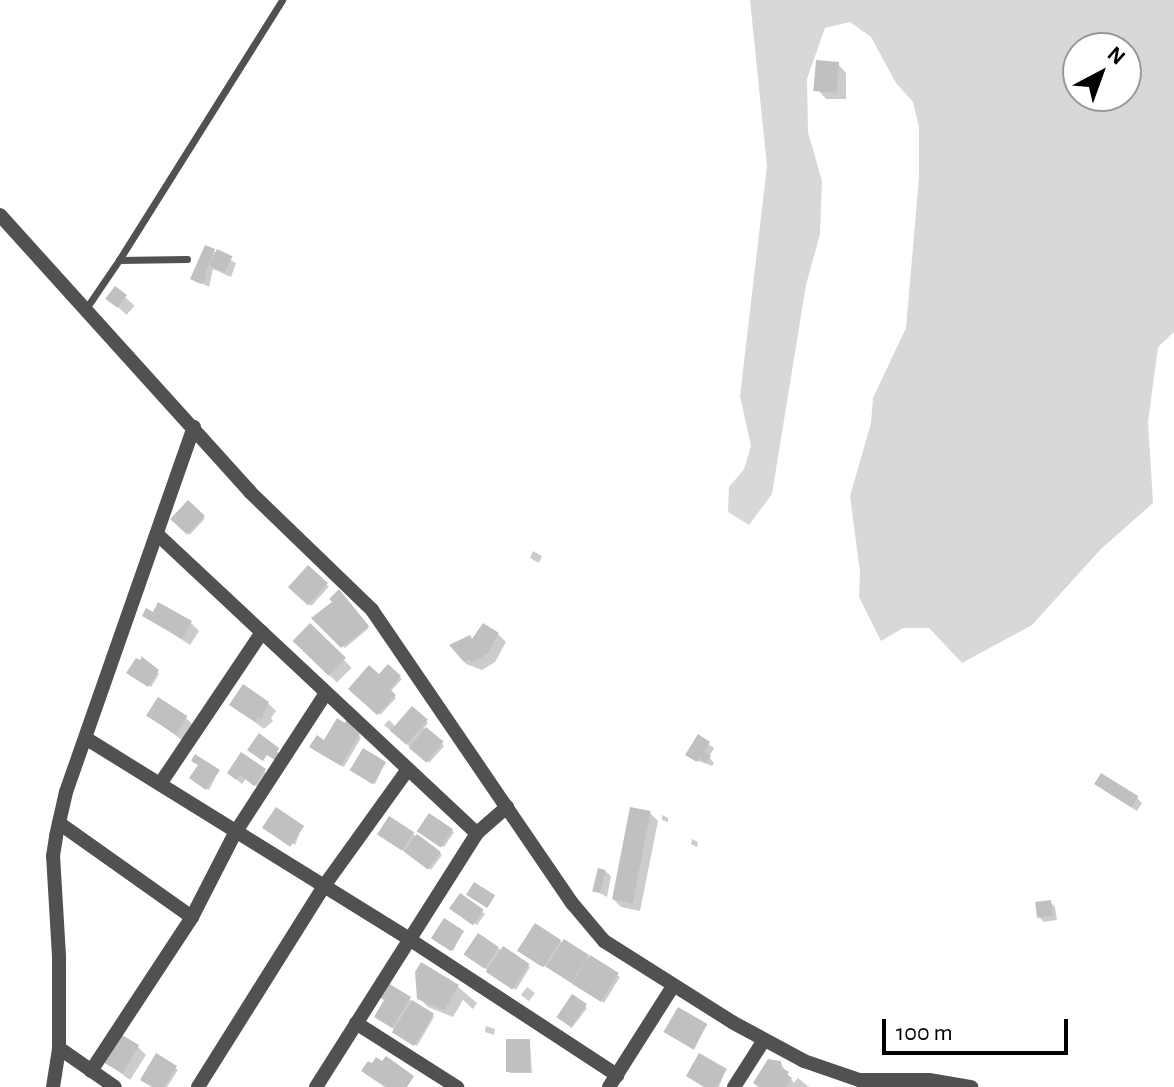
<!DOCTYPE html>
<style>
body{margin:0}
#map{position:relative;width:1174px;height:1087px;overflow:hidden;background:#fff;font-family:"Alegreya Sans",sans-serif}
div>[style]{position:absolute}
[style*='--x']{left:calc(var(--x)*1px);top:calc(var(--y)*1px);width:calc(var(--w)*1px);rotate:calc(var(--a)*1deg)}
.green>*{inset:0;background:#d8d8d8}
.shadow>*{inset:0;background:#0003;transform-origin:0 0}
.building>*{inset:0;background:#c0c0c0;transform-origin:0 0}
.lane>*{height:7px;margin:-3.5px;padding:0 3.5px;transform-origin:3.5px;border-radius:3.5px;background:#515151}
.street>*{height:14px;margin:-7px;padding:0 7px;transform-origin:7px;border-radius:7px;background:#515151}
span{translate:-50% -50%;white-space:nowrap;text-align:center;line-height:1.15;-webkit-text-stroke:6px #fff;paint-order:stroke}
.north{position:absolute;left:1062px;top:32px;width:80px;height:80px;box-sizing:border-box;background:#fff;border:2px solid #999;border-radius:50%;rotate:41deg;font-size:22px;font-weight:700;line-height:32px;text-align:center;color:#000}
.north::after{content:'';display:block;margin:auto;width:28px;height:36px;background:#000;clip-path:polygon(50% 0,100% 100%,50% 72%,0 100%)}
.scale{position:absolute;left:882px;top:1019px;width:186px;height:36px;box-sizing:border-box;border:4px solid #000;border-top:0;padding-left:10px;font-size:24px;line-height:28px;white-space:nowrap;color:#000;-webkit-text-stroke:6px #fff;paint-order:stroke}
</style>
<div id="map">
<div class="green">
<i style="clip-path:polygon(evenodd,750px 0,1174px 0,1174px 332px,1158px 347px,1148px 422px,1153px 503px,1101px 549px,1032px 625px,962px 663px,929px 628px,903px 628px,881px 641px,859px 597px,860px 572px,850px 496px,871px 423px,873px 398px,906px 328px,919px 178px,919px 127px,913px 102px,896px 83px,871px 37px,850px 22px,825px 28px,807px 79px,808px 132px,822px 181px,820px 234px,806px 285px,772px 494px,749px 525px,728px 512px,729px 487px,744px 469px,751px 446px,740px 396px,767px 166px,750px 0,1078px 48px,1126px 48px,1126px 96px,1078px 96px,1078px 48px)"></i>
</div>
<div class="shadow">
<i style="clip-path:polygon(838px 64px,846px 73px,846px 99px,826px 99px,818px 90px)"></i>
<i style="clip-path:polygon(206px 247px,236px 263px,231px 277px,213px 269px,209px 287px,193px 279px)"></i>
<i style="left:116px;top:289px;width:25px;height:12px;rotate:42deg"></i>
<i style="left:188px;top:503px;width:23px;height:22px;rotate:43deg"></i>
<i style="clip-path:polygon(533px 551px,542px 556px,539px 563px,530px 558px)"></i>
<i style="left:308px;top:568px;width:28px;height:26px;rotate:42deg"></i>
<i style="clip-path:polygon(339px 592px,369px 628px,345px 648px,314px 618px,335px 602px)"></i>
<i style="clip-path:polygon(144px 615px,191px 623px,199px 631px,190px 645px)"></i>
<i style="left:310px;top:626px;width:59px;height:21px;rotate:45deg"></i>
<i style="clip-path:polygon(498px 634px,506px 642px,495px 662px,482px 670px,466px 664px,452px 645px)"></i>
<i style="clip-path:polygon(144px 661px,159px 674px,151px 687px,131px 674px)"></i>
<i style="clip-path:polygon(388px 667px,402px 679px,390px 692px,396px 698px,380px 715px,351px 689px,379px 677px)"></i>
<i style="clip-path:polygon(268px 703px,276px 711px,271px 718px,273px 721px,264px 729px,231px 704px)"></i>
<i style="clip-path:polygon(412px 709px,428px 723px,424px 728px,444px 746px,429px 763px,384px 725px,389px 720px,396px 727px)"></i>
<i style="clip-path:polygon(148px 714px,186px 718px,194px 726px,184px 742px)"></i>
<i style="clip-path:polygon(347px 723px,361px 738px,344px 767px,313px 749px)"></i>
<i style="clip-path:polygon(699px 737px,714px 748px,709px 757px,714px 763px,712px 766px,693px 759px)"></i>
<i style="clip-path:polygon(385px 763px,375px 784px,354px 772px)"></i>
<i style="clip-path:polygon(264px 771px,269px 776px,260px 789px,246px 779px,242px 784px,229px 773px)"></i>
<i style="clip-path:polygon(218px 772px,209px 790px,194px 780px)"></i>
<i style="clip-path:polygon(1102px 789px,1137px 798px,1142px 803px,1137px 811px)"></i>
<i style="clip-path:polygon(650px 813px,658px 821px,640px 911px,621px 907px,613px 899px)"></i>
<i style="clip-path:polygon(662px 815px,668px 818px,668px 822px,662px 820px)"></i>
<i style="left:430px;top:816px;width:29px;height:18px;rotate:34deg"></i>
<i style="clip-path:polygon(302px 827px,295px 845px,267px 829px)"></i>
<i style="clip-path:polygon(413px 834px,442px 855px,431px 870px,382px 836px)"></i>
<i style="clip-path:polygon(692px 839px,698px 842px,697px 847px,691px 844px)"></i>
<i style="clip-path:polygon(605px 871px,611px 876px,607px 897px,596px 891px)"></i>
<i style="clip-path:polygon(460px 896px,485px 914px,477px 925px,454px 910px)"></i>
<i style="clip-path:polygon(1050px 902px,1055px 907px,1057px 920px,1044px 922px,1039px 917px)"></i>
<i style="clip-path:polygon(462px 933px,453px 951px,435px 939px)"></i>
<i style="clip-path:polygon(560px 941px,620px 977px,604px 1003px,522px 952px)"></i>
<i style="clip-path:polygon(498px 948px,530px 967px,516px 990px,469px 957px)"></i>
<i style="clip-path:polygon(422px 964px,458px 987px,477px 1003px,473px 1009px,463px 1000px,453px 1017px,428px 1007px,419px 998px)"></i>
<i style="left:527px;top:987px;width:10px;height:10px;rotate:37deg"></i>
<i style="left:573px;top:997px;width:18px;height:25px;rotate:38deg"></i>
<i style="clip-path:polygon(409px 999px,434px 1017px,417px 1046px,377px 1017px)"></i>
<i style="clip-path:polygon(486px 1026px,495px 1029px,494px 1035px,485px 1032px)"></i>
<i style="clip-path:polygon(706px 1026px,694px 1050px,668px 1034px)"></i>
<i style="clip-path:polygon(530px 1041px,532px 1073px,510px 1073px,508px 1071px)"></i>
<i style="clip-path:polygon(138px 1047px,146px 1055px,130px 1080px,106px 1062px)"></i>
<i style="clip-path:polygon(157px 1056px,178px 1070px,167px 1087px,154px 1087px)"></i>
<i style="clip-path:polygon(780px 1063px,794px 1083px,798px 1078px,809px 1087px,760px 1087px)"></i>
<i style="clip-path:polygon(725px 1071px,719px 1087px,705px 1087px)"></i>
</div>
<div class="building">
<i style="left:816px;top:60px;width:23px;height:31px;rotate:5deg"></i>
<i style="clip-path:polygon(205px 245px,215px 249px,204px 277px,207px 278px,201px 284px,190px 279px)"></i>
<i style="left:217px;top:249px;width:17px;height:18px;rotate:25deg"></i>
<i style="left:115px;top:286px;width:15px;height:16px;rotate:37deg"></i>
<i style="left:188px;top:500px;width:23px;height:26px;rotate:43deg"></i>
<i style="left:308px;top:565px;width:27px;height:30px;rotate:42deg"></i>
<i style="clip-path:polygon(339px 589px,369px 626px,341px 648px,311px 618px,332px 602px,329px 599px)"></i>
<i style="clip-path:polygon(158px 602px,192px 621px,182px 639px,142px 616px,146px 608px,153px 612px)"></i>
<i style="left:310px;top:623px;width:50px;height:25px;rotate:44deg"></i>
<i style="clip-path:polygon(483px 623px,499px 633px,487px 654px,472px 663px,469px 659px,464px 662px,449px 645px,470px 635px,472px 639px)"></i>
<i style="clip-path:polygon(141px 656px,159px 670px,148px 687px,126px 673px,136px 658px,141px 660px)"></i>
<i style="clip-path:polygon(388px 664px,401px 676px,390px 689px,396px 695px,377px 715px,348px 689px,369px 665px,379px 674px)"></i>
<i style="clip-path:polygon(243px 684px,269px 702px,261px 720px,258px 717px,255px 722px,229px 705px)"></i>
<i style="left:158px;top:697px;width:35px;height:22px;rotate:33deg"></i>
<i style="left:412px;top:706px;width:21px;height:33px;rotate:41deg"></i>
<i style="clip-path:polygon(337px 718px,345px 723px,347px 720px,360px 734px,341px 766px,309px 747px,317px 735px,324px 740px)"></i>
<i style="left:426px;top:727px;width:23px;height:27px;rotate:40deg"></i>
<i style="clip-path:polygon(259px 733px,279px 748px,277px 752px,281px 754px,276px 761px,267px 755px,263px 761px,247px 750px)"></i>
<i style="clip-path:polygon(698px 734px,710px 742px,704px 752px,711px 756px,706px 763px,699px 758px,697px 762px,685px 755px)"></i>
<i style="left:363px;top:748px;width:27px;height:26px;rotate:31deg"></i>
<i style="clip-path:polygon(241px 752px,266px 769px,254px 786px,240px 775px,236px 780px,227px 773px)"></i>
<i style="clip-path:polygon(195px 754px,220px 770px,206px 790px,189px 778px,198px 765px,191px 761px)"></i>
<i style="left:1101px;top:773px;width:44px;height:13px;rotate:32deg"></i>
<i style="left:276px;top:807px;width:34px;height:25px;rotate:34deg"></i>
<i style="left:630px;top:807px;width:21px;height:94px;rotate:11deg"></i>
<i style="left:429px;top:813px;width:29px;height:22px;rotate:34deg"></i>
<i style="left:389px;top:816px;width:30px;height:22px;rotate:33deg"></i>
<i style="left:417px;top:834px;width:30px;height:22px;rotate:37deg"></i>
<i style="left:598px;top:868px;width:8px;height:24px;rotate:14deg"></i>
<i style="left:474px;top:882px;width:25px;height:15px;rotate:32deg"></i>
<i style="left:460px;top:893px;width:29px;height:19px;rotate:35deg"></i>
<i style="left:1051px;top:900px;width:16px;height:16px;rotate:83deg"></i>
<i style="left:444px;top:918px;width:24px;height:24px;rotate:33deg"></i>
<i style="left:535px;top:923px;width:31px;height:33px;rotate:33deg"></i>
<i style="left:478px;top:933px;width:25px;height:26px;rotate:34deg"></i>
<i style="left:564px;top:939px;width:30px;height:33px;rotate:33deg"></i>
<i style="left:503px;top:946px;width:32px;height:31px;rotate:34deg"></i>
<i style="left:590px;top:955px;width:34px;height:34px;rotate:32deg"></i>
<i style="clip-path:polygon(421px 962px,459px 985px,444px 1010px,417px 999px,415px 972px)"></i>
<i style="clip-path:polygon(388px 983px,411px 997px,392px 1028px,374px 1017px,384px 1000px,379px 997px)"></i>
<i style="left:572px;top:994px;width:18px;height:28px;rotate:34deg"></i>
<i style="left:412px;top:1000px;width:26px;height:38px;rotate:32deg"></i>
<i style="left:678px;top:1007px;width:34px;height:29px;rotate:30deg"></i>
<i style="left:120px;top:1034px;width:22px;height:33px;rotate:30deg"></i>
<i style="left:506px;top:1039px;width:24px;height:33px"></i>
<i style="clip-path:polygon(156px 1053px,177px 1066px,164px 1087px,152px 1087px,140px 1080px)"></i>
<i style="clip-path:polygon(699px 1053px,727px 1069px,716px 1087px,704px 1087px,686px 1076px)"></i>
<i style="clip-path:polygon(386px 1056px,414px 1076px,407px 1087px,385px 1087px,361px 1071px,368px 1061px,372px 1063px,376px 1057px,382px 1061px)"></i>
<i style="clip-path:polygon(768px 1059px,781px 1061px,782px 1068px,789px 1072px,787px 1075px,792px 1078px,786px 1087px,759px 1087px,753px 1083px)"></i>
</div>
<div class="lane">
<i style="--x:119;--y:260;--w:307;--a:-57.9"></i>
<i style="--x:87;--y:307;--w:57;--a:-55.8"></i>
<i style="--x:119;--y:260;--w:68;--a:-0.8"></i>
</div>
<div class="street">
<i style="--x:0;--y:215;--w:373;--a:47.9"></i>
<i style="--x:250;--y:492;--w:170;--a:44"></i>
<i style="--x:372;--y:610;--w:355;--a:55.7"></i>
<i style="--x:572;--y:903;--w:50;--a:49.9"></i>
<i style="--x:604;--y:941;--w:151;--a:32.3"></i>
<i style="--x:732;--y:1022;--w:82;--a:28.4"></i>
<i style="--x:804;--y:1061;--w:58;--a:19.1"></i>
<i style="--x:859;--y:1080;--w:70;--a:0"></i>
<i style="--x:929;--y:1080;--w:43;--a:9.5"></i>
<i style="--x:157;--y:534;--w:438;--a:43.1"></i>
<i style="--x:87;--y:739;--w:379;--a:31.8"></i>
<i style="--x:409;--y:939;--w:249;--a:33.2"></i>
<i style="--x:160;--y:784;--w:183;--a:-56.1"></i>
<i style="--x:59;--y:823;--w:163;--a:35.3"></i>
<i style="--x:192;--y:917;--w:94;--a:-62.9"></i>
<i style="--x:235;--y:833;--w:167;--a:-57"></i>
<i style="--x:356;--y:1023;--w:120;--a:32.4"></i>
<i style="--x:59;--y:1048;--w:68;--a:34.9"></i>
<i style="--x:91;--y:1071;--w:184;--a:-56.7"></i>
<i style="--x:53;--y:1087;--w:39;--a:-81"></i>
<i style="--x:59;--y:1048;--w:92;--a:-90"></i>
<i style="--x:59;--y:956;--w:100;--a:-93.4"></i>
<i style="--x:53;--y:856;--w:20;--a:-81"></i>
<i style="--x:56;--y:836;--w:45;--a:-77.2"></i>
<i style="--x:66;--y:792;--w:387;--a:-70.7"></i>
<i style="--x:198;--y:1087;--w:237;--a:-57.9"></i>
<i style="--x:324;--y:886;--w:144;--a:-54.3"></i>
<i style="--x:316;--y:1087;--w:301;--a:-57.6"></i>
<i style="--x:477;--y:833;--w:40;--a:-41"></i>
<i style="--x:609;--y:1087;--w:120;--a:-57.6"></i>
<i style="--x:734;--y:1087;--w:56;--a:-57.4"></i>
</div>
<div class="north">N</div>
<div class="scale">100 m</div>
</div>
